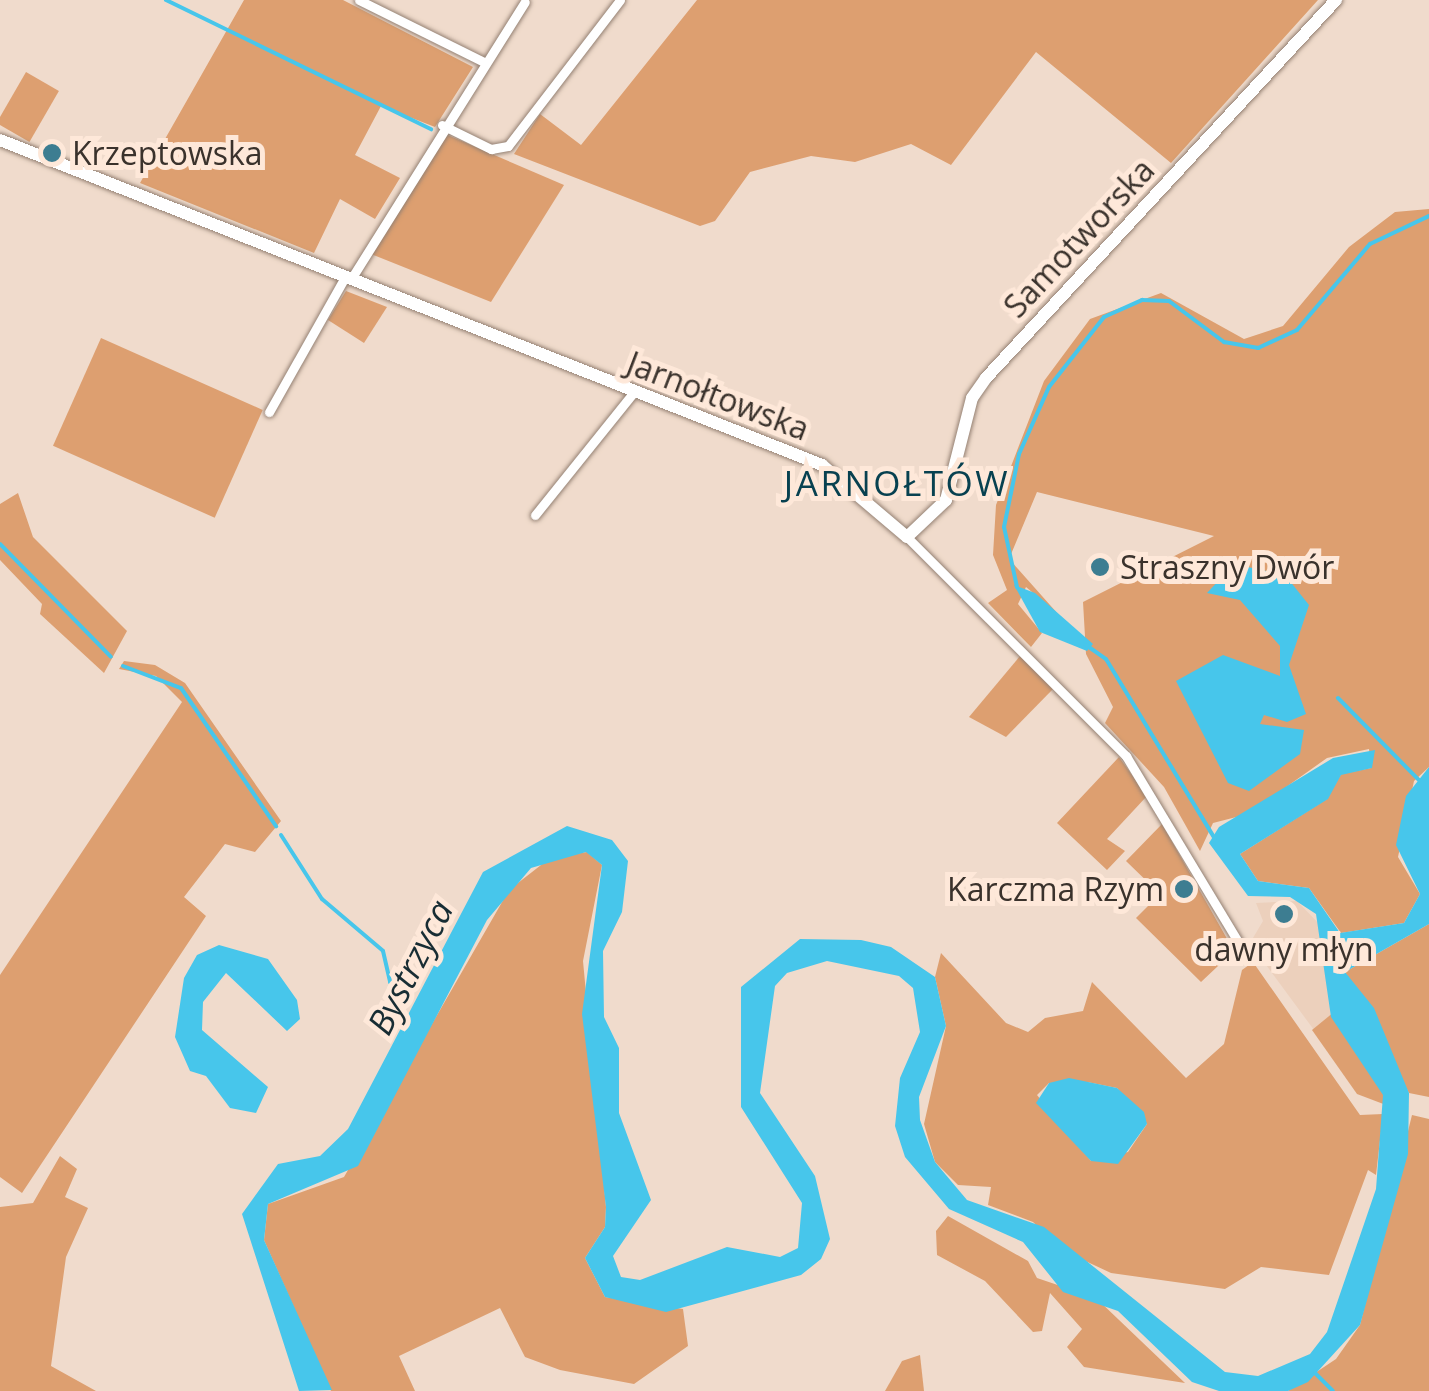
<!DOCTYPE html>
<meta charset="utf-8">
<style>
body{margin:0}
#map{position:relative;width:1429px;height:1391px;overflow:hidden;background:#f0dbcc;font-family:"Open Sans",sans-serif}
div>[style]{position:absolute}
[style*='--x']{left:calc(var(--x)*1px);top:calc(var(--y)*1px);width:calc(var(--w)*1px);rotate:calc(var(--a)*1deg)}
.built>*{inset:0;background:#ecd0bc}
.green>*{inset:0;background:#dd9f70;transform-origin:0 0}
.water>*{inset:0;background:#47c6eb}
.stream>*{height:4px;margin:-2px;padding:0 2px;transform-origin:2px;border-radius:2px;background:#47c6eb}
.roads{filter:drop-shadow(0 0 2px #948173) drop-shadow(0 0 2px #948173)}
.street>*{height:9px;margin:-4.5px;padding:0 4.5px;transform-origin:4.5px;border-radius:4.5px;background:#fff}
.secondary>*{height:12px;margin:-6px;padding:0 6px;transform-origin:6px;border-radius:6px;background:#fff}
.dots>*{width:28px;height:28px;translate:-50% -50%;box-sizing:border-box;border:5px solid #fee8d9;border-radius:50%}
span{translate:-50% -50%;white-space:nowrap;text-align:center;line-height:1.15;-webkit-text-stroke:10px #fee8d9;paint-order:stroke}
.poi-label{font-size:32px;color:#3a322c}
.left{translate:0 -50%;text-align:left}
.right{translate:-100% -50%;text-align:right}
.street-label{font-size:32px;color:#3a322c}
.neighbourhood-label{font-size:35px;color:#084150;letter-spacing:2.5px}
.water-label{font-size:35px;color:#182d34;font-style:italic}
</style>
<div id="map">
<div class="built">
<i style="clip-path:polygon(1297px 901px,1324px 929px,1331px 1017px,1314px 1030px,1250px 943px,1263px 921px,1256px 903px)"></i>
</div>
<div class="green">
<i style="clip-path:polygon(244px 0,343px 0,473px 67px,435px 127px,381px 106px,355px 155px,400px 178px,375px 219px,340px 199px,314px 253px,140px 183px)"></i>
<i style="clip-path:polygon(697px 0,1318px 0,1171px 163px,1036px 52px,951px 165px,911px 144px,855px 162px,811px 156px,750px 172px,715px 221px,700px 226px,514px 154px,540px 114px,581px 145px)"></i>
<i style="left:26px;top:72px;width:38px;height:59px;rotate:30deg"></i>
<i style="clip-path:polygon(443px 133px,564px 185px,491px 302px,371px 254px)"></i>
<i style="clip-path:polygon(1429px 209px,1429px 767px,1414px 781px,1398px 857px,1420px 894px,1404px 923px,1341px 933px,1309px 888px,1258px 881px,1240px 854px,1327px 799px,1341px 774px,1371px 768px,1369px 749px,1327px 758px,1248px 814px,1213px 823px,1200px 851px,1164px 787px,1105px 723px,1113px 707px,1086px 654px,1083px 602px,1214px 536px,1037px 492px,1009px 559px,1058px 614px,1026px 587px,1018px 604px,1042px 633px,1031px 647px,988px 603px,1007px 590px,993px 555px,996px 505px,1044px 381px,1090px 319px,1161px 293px,1244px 339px,1283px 326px,1349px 247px,1395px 212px)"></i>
<i style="clip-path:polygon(346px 291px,387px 307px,364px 343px,328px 320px)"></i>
<i style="left:101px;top:338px;width:177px;height:118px;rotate:24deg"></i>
<i style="clip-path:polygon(18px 493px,33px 537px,127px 631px,104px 673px,40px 614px,42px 604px,0 560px,0 504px)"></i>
<i style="clip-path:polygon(1020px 656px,1054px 688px,1006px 737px,969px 717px)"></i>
<i style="clip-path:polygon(124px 661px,155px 665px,185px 683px,281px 821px,255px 852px,225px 844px,184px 897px,206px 916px,22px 1193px,0 1177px,0 975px,182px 702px,156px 676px,119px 669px)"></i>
<i style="clip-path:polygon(1119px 757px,1147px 796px,1107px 839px,1125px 851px,1107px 870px,1057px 823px)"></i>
<i style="clip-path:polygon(1162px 824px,1234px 951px,1201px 982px,1136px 918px,1160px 894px,1126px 861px)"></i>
<i style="clip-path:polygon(587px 852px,602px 865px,583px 961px,606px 1207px,605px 1227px,585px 1258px,605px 1297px,683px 1309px,688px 1346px,634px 1384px,560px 1370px,525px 1357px,500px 1308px,399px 1356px,415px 1391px,331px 1391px,264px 1240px,268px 1204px,344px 1177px,509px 890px,550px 858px)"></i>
<i style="clip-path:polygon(1429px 924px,1429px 1097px,1409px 1093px,1345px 972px)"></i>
<i style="clip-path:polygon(evenodd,941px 953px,1006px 1023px,1028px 1032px,1045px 1018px,1083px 1011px,1092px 982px,1186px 1078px,1224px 1044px,1242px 970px,1253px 962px,1360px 1115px,1383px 1114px,1376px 1175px,1368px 1170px,1329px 1275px,1261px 1267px,1225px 1289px,1111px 1273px,1064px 1251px,1033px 1222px,988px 1205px,991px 1187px,958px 1185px,935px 1162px,924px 1124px,946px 1026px,935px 977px,941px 953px,1087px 1082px,1117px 1088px,1147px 1124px,1128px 1152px,1091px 1161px,1037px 1095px,1049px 1083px,1087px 1082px)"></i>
<i style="clip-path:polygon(1334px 1012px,1383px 1089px,1386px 1105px,1357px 1094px,1312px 1030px)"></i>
<i style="clip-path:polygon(1412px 1115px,1429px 1119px,1429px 1391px,1288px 1391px,1336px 1359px,1360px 1325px)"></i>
<i style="clip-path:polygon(60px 1156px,77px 1169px,65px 1197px,88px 1208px,66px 1257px,51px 1366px,96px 1391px,0 1391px,0 1207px,33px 1203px)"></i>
<i style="clip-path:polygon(948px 1216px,1028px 1261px,1037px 1278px,1096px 1298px,1185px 1383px,1084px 1367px,1067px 1347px,1082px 1329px,1050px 1293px,1042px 1331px,1033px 1332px,985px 1281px,937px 1255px,936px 1231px)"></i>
<i style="clip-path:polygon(920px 1355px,924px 1391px,885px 1391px,902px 1361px)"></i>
</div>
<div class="water">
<i style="clip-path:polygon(1234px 564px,1285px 575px,1309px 605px,1289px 665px,1306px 714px,1287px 722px,1264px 715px,1260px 724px,1304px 730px,1300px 754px,1249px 791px,1228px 783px,1176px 681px,1223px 655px,1280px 676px,1280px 646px,1240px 600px,1207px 593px)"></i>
<i style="clip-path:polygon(1014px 585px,1035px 593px,1093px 644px,1087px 651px,1040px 632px)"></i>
<i style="clip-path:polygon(1375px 750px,1372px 768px,1341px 775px,1328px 799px,1240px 854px,1258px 881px,1309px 888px,1340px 933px,1404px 923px,1420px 894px,1396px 845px,1406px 796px,1429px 767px,1429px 924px,1345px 972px,1374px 1008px,1409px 1093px,1408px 1154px,1360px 1325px,1308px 1382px,1288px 1391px,1219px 1391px,1192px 1382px,1118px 1311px,1063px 1292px,1023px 1242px,949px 1209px,905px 1157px,895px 1126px,900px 1078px,920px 1032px,913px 988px,899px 976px,827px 961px,787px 973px,775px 986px,760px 1093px,815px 1176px,830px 1239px,821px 1259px,801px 1275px,666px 1312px,605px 1297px,585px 1258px,605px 1227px,606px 1207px,582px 1014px,602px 865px,586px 852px,531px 868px,487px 920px,358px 1166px,268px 1204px,264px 1240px,332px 1390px,299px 1391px,242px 1214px,278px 1164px,320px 1156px,348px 1129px,483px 872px,567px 826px,612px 840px,628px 861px,622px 912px,603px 951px,604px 1017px,619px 1048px,619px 1113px,651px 1200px,613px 1256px,621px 1277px,640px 1280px,727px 1247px,780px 1257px,798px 1248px,802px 1203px,741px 1107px,741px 987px,800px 939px,861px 940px,891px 947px,935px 977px,946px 1026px,919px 1097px,920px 1120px,935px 1162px,967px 1200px,1044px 1227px,1225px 1372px,1258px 1376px,1310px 1354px,1327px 1332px,1376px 1189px,1383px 1095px,1331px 1017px,1316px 914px,1290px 897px,1248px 896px,1209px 843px,1219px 827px,1333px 758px)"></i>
<i style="clip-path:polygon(219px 945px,268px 959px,297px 1000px,300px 1019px,287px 1031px,226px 973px,203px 1002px,202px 1030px,268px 1087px,256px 1113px,230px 1108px,206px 1076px,190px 1071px,175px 1037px,184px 978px,197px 955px)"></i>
<i style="clip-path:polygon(1069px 1078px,1117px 1088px,1144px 1112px,1147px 1124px,1118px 1164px,1091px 1161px,1036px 1103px,1049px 1083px)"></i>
</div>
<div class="stream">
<i style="--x:166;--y:0;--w:295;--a:26"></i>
<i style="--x:0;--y:544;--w:158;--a:45.5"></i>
<i style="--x:1017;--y:587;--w:61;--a:-102.2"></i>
<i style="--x:1004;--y:527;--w:75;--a:-78.4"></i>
<i style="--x:1019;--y:454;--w:73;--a:-65.9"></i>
<i style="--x:1049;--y:387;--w:89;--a:-51.8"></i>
<i style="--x:1104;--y:317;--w:42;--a:-24.1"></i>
<i style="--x:1142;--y:300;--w:27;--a:2"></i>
<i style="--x:1169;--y:301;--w:69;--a:36.7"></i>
<i style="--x:1224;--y:342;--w:35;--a:10"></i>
<i style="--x:1258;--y:348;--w:43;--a:-24.8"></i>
<i style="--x:1297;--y:330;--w:113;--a:-49.7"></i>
<i style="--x:1370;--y:244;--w:65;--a:-25.4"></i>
<i style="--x:1086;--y:645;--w:24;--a:35"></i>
<i style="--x:1106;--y:659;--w:210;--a:58.8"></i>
<i style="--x:123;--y:666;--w:62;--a:20.8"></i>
<i style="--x:181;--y:688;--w:168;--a:55.5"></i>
<i style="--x:1338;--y:698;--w:115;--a:45.4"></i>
<i style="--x:281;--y:835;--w:76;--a:57.4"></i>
<i style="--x:322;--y:899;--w:80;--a:40.4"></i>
<i style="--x:383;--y:951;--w:32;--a:77"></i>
<i style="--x:390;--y:982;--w:28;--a:49"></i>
<i style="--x:1315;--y:1373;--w:25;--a:45"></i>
</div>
<div class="roads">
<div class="street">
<i style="--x:359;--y:0;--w:140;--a:26.4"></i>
<i style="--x:442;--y:125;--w:55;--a:26.1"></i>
<i style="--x:491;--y:149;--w:17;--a:-10"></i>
<i style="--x:508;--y:146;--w:184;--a:-52.5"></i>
<i style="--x:351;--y:279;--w:327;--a:-57.9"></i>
<i style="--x:269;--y:412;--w:155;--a:-60.6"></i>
<i style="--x:535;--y:515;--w:156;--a:-51.2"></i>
<i style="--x:907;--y:537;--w:310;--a:45"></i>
<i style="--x:1126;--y:756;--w:218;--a:58.9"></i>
</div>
<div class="secondary">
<i style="--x:0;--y:140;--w:884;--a:21.57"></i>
<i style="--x:822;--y:465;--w:111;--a:40.3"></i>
<i style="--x:907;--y:537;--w:54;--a:-43.5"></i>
<i style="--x:946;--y:500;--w:105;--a:-75.7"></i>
<i style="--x:972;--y:398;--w:24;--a:-55"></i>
<i style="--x:986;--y:378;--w:515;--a:-47.2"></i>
</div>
</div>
<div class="dots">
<i style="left:52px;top:153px;background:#3d7d91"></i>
<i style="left:1100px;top:567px;background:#3d7d91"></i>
<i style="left:1184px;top:889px;background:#3d7d91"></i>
<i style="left:1284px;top:914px;background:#3d7d91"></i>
</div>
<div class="poi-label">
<span class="left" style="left:72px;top:153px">Krzeptowska</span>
<span class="left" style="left:1120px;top:567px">Straszny Dwór</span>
<span class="right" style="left:1164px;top:889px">Karczma Rzym</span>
<span style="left:1284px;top:949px">dawny młyn</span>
</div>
<div class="street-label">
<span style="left:1079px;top:238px;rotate:-47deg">Samotworska</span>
<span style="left:718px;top:396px;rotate:21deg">Jarnołtowska</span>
</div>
<div class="neighbourhood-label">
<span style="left:897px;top:483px">JARNOŁTÓW</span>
</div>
<div class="water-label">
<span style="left:410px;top:967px;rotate:-63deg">Bystrzyca</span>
</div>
</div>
